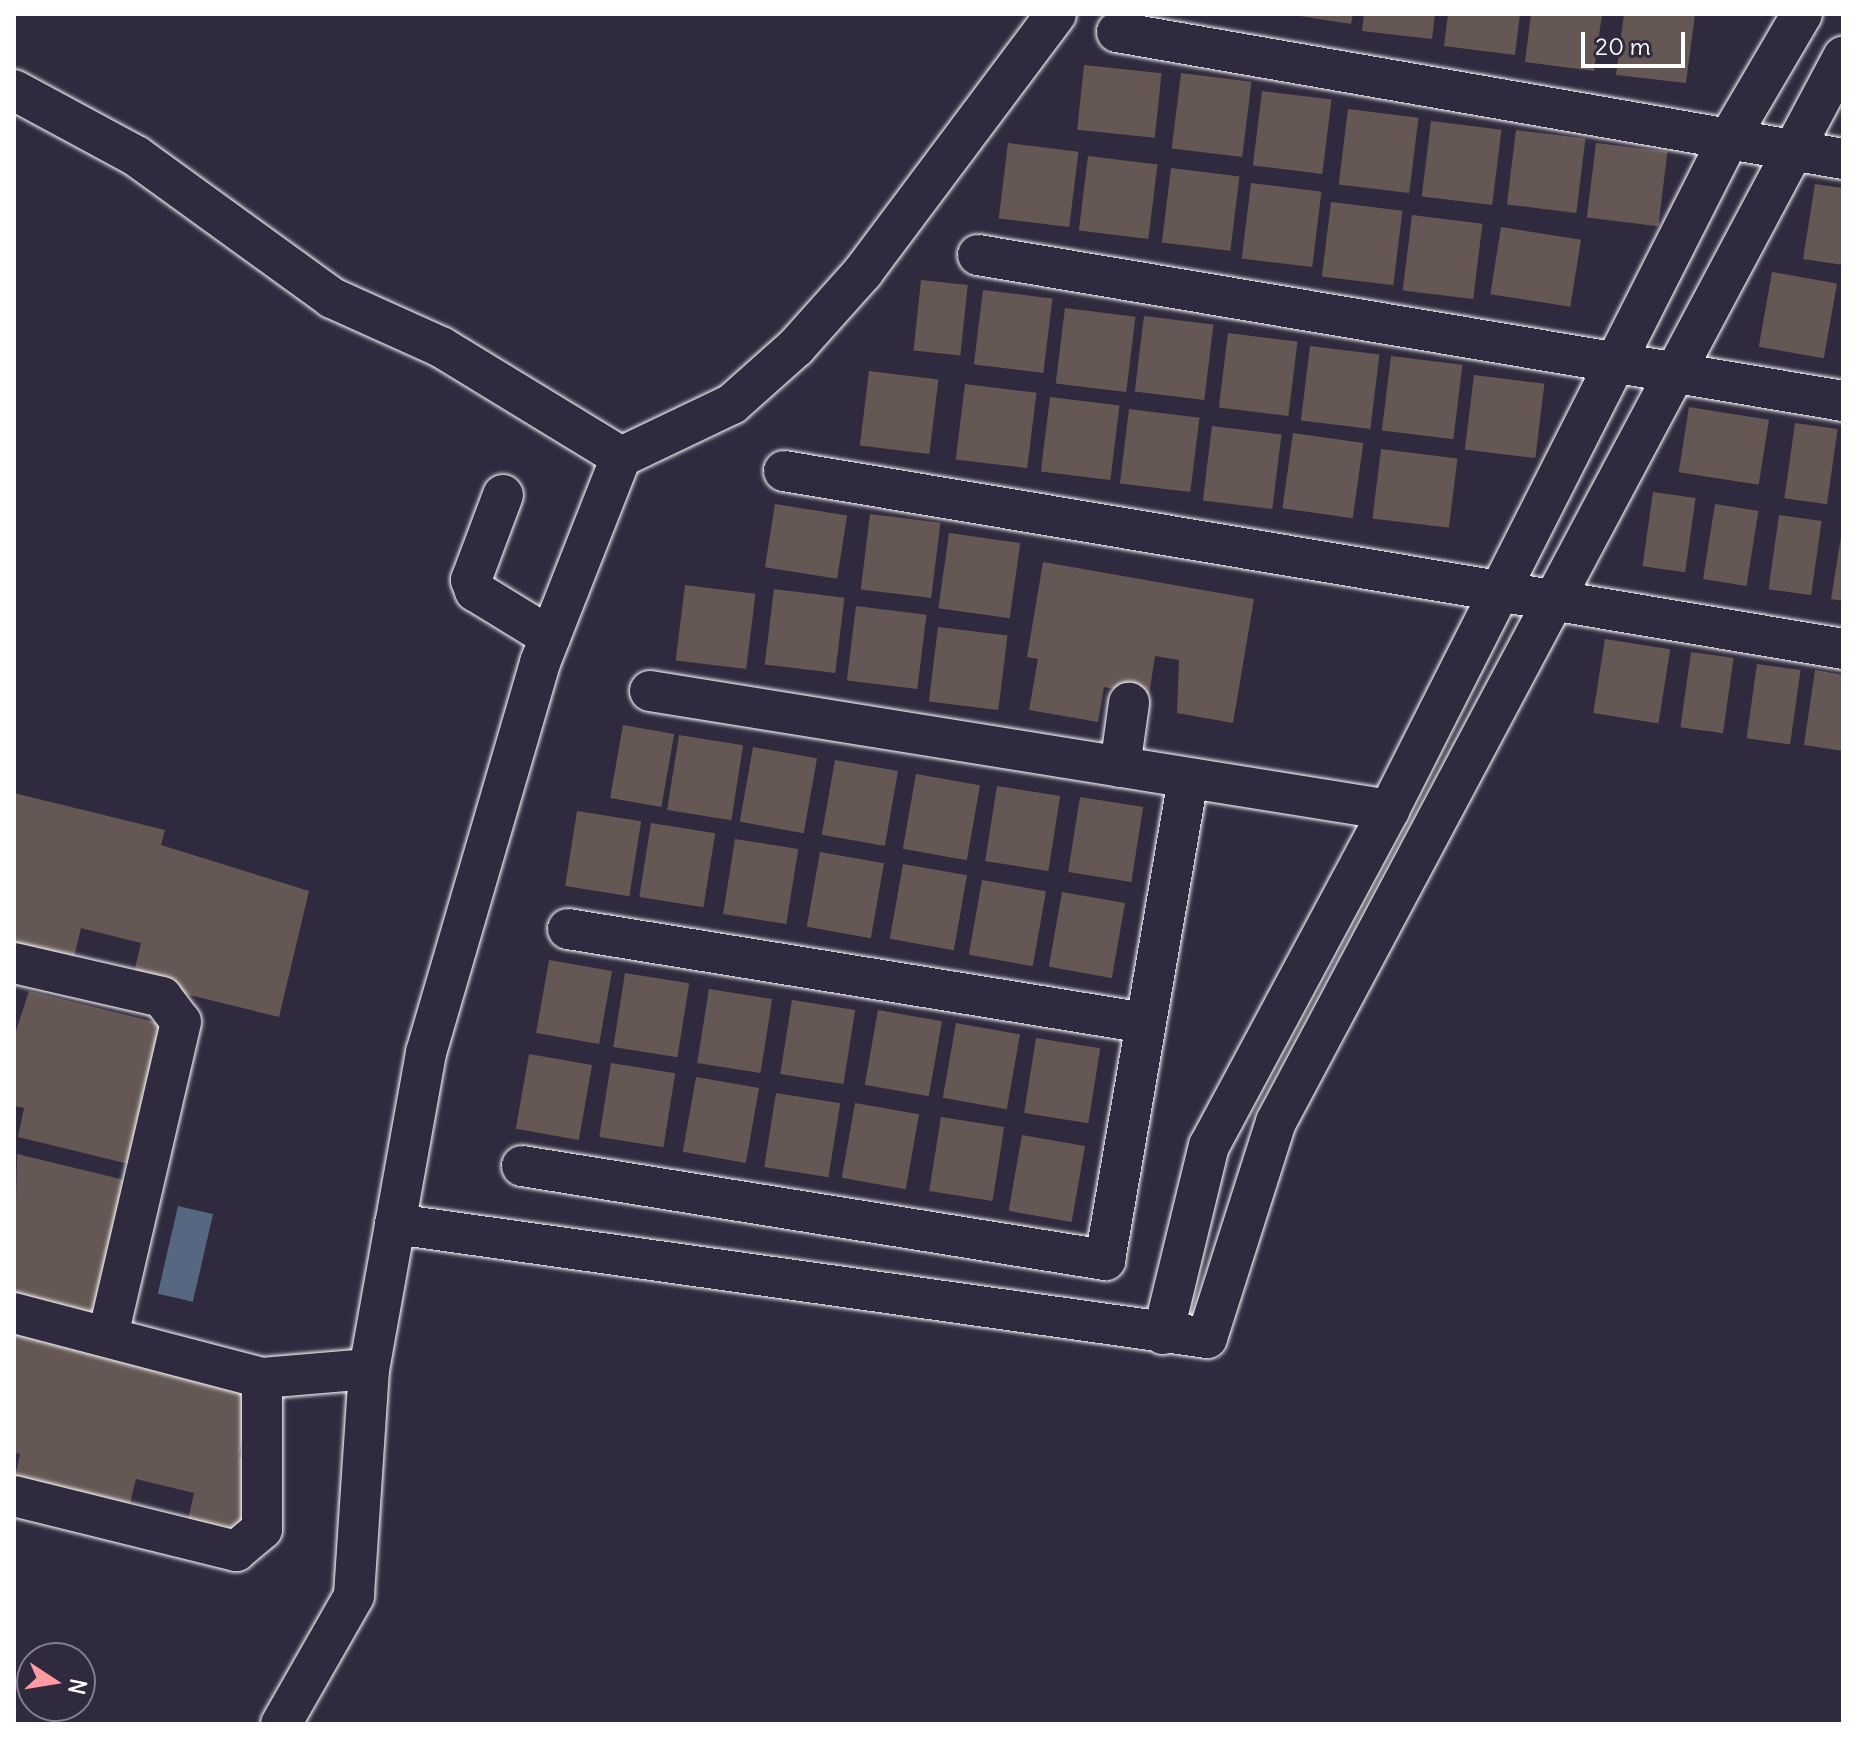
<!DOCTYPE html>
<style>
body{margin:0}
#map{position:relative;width:1857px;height:1738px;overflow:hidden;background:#2f2a3d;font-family:Delius,sans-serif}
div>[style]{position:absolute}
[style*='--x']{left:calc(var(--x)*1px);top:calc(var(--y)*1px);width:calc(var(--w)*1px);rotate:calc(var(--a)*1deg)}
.water>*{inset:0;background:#576681;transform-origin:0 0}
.building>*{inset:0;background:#655854;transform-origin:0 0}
.roads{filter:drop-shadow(0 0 2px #fff) drop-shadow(0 0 2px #fff)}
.minor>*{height:40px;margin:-20px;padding:0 20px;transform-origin:20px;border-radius:20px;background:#2f2a3d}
span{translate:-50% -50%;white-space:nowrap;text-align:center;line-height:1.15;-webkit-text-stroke:6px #2f2a3d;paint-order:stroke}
.frame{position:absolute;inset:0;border:16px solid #fff;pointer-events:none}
.north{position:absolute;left:16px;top:1642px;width:80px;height:80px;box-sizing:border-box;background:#2f2a3d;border:2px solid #827f8b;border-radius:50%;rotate:102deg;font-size:22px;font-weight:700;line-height:32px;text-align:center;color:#fff}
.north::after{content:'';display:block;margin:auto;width:28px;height:36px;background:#ff9aa2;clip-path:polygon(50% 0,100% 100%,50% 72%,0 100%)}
.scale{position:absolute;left:1581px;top:32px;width:104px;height:36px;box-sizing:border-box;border:4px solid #fff;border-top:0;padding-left:10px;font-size:24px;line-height:28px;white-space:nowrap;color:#fff;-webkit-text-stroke:6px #2f2a3d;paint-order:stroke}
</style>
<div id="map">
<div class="water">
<i style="left:178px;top:1206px;width:36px;height:90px;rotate:13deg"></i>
</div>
<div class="building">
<i style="clip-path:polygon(1287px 14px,1353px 14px,1351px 24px)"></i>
<i style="clip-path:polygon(1364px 14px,1435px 14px,1432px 39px,1362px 31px)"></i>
<i style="clip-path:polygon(1448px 14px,1520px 14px,1515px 55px,1444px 46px)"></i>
<i style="clip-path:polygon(1531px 14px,1602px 14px,1594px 71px,1525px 62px)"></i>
<i style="clip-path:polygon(1624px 14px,1695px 14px,1686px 83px,1616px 75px)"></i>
<i style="left:1084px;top:65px;width:78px;height:65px;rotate:6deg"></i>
<i style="left:1181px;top:73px;width:71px;height:76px;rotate:7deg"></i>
<i style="left:1262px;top:91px;width:70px;height:75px;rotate:7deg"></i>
<i style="left:1348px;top:109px;width:71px;height:76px;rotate:7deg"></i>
<i style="left:1431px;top:121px;width:71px;height:76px;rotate:7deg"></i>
<i style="left:1516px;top:130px;width:70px;height:75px;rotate:7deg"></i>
<i style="left:1008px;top:143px;width:71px;height:76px;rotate:7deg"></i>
<i style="left:1596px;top:143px;width:72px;height:75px;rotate:7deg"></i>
<i style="left:1088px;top:156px;width:70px;height:75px;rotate:7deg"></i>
<i style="left:1171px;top:168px;width:69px;height:75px;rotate:7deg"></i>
<i style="left:1251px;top:183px;width:71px;height:76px;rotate:7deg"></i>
<i style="clip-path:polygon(1815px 184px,1843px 188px,1843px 265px,1803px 259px)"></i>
<i style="left:1331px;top:202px;width:72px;height:75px;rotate:7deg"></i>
<i style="left:1412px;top:215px;width:71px;height:76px;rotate:7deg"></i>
<i style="left:1501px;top:227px;width:81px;height:68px;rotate:9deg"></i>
<i style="left:1772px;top:272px;width:66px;height:76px;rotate:10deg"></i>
<i style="left:921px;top:280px;width:47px;height:71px;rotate:6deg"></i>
<i style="left:983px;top:290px;width:70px;height:75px;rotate:7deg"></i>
<i style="left:1065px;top:308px;width:71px;height:76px;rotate:7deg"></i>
<i style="left:1144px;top:316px;width:70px;height:76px;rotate:7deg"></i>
<i style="left:1228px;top:333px;width:70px;height:75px;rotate:7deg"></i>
<i style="left:1310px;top:346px;width:70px;height:75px;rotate:7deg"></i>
<i style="left:1391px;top:356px;width:72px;height:75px;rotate:7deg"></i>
<i style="left:869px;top:371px;width:70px;height:75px;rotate:7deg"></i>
<i style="left:1474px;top:375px;width:71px;height:75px;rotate:7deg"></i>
<i style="left:965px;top:384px;width:72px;height:76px;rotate:7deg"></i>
<i style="left:1050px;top:397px;width:70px;height:75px;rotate:7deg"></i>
<i style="left:1689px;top:407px;width:81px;height:66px;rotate:9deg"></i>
<i style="left:1129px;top:409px;width:71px;height:75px;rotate:7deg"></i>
<i style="left:1795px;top:423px;width:43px;height:76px;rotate:8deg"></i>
<i style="left:1212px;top:426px;width:70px;height:75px;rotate:7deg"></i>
<i style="left:1293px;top:433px;width:71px;height:76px;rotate:8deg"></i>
<i style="left:1381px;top:449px;width:77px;height:70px;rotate:7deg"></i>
<i style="left:1653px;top:492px;width:43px;height:75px;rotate:8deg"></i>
<i style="left:775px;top:504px;width:73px;height:64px;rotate:9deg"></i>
<i style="left:1715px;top:504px;width:44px;height:76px;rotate:9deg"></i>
<i style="left:870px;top:514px;width:71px;height:76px;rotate:7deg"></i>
<i style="left:1779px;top:515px;width:43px;height:75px;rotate:8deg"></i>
<i style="clip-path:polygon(1843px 524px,1843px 601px,1831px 599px)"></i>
<i style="left:949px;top:533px;width:72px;height:76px;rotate:8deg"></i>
<i style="clip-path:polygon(1043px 562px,1254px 599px,1233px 723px,1177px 713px,1179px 660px,1155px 656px,1149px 695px,1104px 687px,1098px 722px,1029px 710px,1038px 659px,1027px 657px)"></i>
<i style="left:685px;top:585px;width:71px;height:76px;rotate:7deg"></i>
<i style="left:774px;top:589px;width:71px;height:76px;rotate:7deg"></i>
<i style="left:856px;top:606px;width:71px;height:75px;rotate:7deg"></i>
<i style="left:938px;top:627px;width:70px;height:75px;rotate:7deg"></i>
<i style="left:1605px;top:639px;width:66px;height:75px;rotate:9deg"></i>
<i style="left:1691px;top:652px;width:43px;height:76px;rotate:8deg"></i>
<i style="left:1757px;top:664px;width:44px;height:75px;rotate:8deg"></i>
<i style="clip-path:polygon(1815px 670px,1843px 675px,1843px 751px,1804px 745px)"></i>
<i style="left:623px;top:725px;width:52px;height:74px;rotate:10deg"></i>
<i style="left:679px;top:735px;width:65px;height:76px;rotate:9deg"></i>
<i style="left:753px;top:747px;width:65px;height:76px;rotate:10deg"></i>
<i style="left:835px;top:760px;width:64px;height:76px;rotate:10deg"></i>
<i style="left:916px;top:774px;width:65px;height:76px;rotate:10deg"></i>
<i style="left:997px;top:786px;width:64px;height:76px;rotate:9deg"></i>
<i style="clip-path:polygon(14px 793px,165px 830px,161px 845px,309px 891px,279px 1017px,132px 981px,141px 943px,81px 928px,70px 974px,14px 961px)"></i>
<i style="left:1080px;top:797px;width:64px;height:76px;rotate:9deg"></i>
<i style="left:577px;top:811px;width:65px;height:76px;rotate:9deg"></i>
<i style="left:651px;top:823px;width:65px;height:75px;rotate:9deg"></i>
<i style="left:735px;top:839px;width:64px;height:76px;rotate:9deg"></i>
<i style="left:820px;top:852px;width:65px;height:76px;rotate:10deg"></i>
<i style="left:903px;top:864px;width:65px;height:76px;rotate:10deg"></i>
<i style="left:982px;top:880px;width:65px;height:76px;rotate:10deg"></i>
<i style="left:1062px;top:892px;width:64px;height:76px;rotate:10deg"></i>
<i style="left:549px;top:960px;width:64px;height:74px;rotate:10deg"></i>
<i style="left:625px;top:973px;width:65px;height:75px;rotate:9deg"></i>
<i style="left:709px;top:989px;width:64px;height:75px;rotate:9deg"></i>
<i style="clip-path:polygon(29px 991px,171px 1026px,137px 1166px,18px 1137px,24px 1108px,14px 1106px,14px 1037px)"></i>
<i style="left:792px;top:1000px;width:64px;height:75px;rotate:9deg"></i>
<i style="left:878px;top:1010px;width:65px;height:76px;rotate:10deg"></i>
<i style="left:956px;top:1023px;width:65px;height:76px;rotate:10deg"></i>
<i style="left:1036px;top:1038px;width:65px;height:76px;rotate:9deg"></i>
<i style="left:529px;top:1054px;width:64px;height:76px;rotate:10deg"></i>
<i style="left:611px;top:1063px;width:65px;height:75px;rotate:9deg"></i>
<i style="left:696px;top:1077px;width:64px;height:76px;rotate:10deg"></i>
<i style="left:776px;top:1093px;width:65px;height:75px;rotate:9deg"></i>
<i style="left:855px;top:1103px;width:65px;height:76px;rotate:10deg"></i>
<i style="left:941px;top:1117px;width:64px;height:75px;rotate:9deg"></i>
<i style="left:1022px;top:1135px;width:64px;height:77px;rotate:10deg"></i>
<i style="clip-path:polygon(17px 1154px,137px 1183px,103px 1323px,14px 1302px)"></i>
<i style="clip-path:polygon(14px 1331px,250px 1386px,239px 1457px,257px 1461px,238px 1543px,187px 1524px,194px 1493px,136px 1479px,128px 1512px,14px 1481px,20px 1454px,14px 1453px)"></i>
</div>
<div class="roads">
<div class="minor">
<i style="--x:1117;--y:32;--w:737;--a:9.92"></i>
<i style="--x:14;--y:90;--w:139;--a:28.4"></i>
<i style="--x:136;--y:156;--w:242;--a:35.9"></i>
<i style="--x:332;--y:298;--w:120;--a:24.2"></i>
<i style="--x:441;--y:347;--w:211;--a:31.4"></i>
<i style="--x:621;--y:457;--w:221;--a:111.5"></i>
<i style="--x:540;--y:663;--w:406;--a:106.3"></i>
<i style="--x:426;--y:1053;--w:321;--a:100.2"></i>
<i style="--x:369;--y:1369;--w:227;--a:93.8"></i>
<i style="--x:354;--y:1596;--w:147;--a:119.7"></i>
<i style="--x:978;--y:255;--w:877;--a:9.58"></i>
<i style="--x:621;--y:457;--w:123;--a:-25.5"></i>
<i style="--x:732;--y:404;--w:86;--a:-41.7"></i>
<i style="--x:796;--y:347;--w:101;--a:-48.2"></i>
<i style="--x:863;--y:272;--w:322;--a:-53.2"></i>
<i style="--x:784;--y:471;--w:1074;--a:9.54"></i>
<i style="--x:503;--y:495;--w:91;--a:110.6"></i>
<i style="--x:471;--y:580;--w:12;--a:70"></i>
<i style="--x:475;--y:591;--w:88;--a:31.5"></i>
<i style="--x:650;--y:691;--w:749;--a:9.15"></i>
<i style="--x:1120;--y:767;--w:65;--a:-82"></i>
<i style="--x:568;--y:929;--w:585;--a:9.25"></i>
<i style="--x:14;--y:963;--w:152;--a:12.9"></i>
<i style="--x:162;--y:997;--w:31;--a:53"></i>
<i style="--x:181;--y:1022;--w:321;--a:103.1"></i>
<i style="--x:522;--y:1166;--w:591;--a:9.16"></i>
<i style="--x:1105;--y:1260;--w:489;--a:-80.2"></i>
<i style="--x:395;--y:1224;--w:820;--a:7.99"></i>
<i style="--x:1207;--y:1338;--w:227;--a:-72.3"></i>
<i style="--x:1276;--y:1122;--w:1207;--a:-61.97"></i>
<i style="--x:14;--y:1313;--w:256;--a:14.7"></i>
<i style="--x:262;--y:1378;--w:107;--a:-4.8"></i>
<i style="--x:1163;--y:1334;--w:194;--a:-76.3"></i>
<i style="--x:1209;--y:1146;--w:381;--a:-61.8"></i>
<i style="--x:1389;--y:810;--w:751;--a:-63.16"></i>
<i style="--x:1728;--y:140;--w:146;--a:-59.6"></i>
<i style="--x:14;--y:1496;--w:229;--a:13.9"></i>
<i style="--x:236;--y:1551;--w:34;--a:-40"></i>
<i style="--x:262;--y:1529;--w:151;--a:-90"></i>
</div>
</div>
<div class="frame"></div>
<div class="north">N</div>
<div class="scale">20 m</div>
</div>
